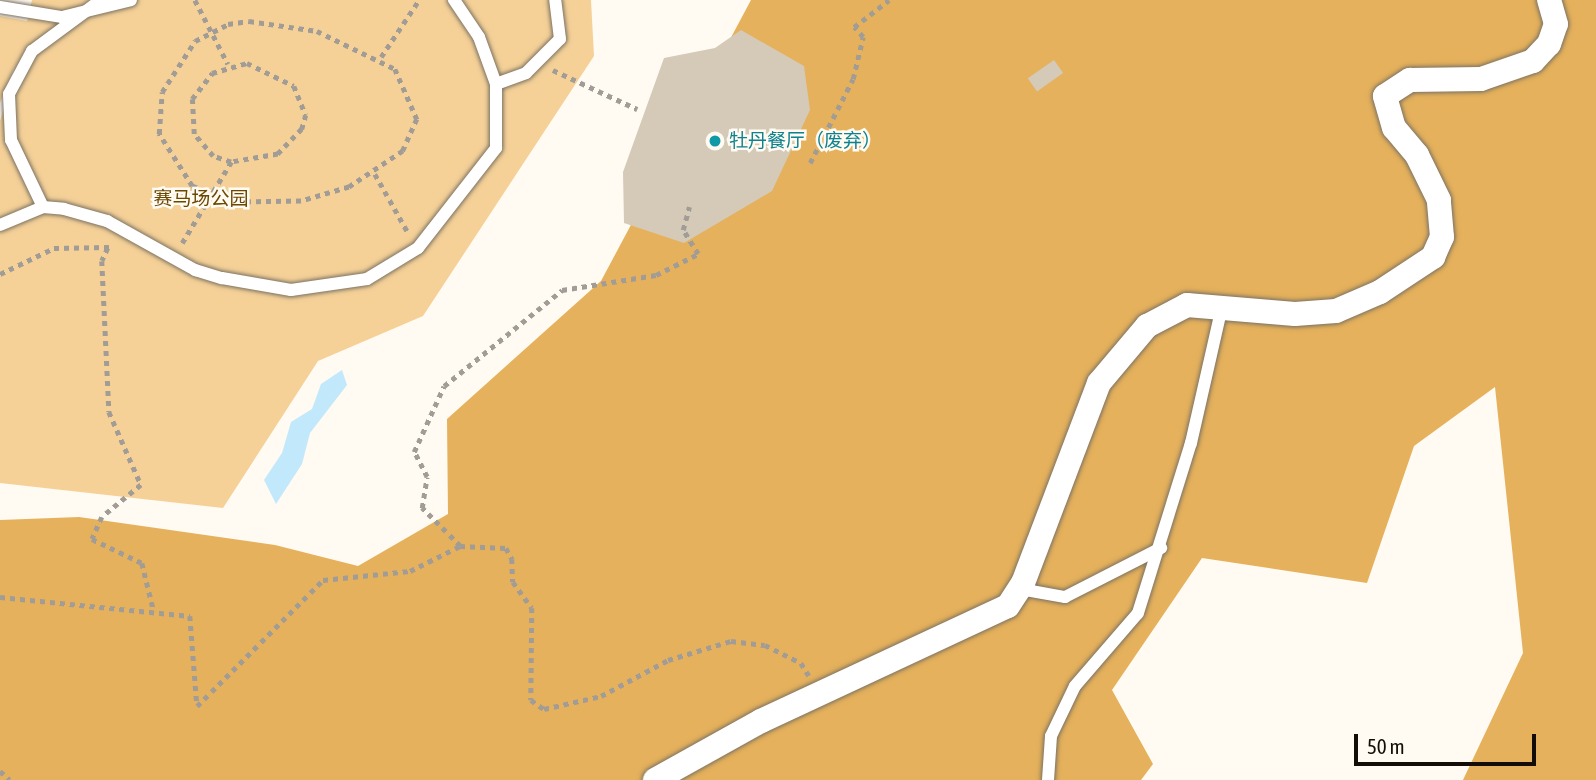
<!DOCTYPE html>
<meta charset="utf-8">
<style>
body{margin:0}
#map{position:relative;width:1596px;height:780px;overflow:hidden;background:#fffaf2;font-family:"Asap Condensed","Noto Sans SC",sans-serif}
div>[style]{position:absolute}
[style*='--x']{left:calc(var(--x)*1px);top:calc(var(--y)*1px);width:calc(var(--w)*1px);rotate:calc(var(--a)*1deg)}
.green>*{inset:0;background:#f5d198}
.forest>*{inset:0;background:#e5b15c}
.water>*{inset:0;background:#c2e9fb}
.building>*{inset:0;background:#d5c9b7;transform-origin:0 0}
.path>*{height:4.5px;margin-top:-2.25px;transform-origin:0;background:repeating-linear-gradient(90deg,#a19c95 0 5px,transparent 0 10px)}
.roads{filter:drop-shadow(0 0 2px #7d7261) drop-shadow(0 0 2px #7d7261)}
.service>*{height:12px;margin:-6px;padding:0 6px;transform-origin:6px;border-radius:6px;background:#fff}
.minor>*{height:24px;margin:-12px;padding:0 12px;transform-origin:12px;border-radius:12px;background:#fff}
.dots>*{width:19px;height:19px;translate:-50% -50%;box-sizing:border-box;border:4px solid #fffaf2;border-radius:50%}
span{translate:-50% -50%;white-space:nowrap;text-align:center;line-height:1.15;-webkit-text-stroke:5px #fffaf2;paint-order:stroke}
.culture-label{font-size:19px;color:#0d838f}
.left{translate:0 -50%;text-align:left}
.park-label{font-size:19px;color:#6a4800}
.scale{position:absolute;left:1354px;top:734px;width:182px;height:32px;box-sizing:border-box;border:4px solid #120d07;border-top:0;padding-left:9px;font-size:21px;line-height:24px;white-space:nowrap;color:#120d07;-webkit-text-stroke:5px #fffaf2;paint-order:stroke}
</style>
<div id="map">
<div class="green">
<i style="clip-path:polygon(32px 0,591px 0,594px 56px,423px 316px,318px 361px,223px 508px,0 483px,0 121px,15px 66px,0 103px,0 16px,27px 21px)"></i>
</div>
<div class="forest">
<i style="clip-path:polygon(751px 0,1596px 0,1596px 780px,1463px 780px,1523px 653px,1495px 387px,1414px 446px,1367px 583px,1202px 558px,1112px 690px,1153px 764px,1141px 780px,0 780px,0 520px,79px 517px,275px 545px,358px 566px,448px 514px,447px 419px,601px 281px)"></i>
</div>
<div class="water">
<i style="clip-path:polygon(342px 370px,347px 385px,310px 433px,302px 464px,276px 504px,264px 480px,282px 453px,291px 422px,312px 409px,321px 384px)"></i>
</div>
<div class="building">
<i style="clip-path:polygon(741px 30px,804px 66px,810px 110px,772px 191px,684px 243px,624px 223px,623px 172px,664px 58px,715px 48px)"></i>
<i style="left:1054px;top:60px;width:16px;height:32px;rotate:55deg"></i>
</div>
<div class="path">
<i style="--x:195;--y:0;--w:72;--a:62.7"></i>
<i style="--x:249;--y:21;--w:69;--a:8.4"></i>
<i style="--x:317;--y:31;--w:87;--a:26"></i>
<i style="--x:395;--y:69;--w:55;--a:66.3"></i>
<i style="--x:417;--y:119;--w:35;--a:114"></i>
<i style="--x:403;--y:151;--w:65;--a:146.3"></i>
<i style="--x:349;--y:187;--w:50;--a:163.7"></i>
<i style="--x:301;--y:201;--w:67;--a:179.1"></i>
<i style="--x:234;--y:202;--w:45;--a:-159.1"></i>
<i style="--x:192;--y:186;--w:62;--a:-122.4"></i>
<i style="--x:159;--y:134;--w:42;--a:-85.9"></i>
<i style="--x:162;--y:92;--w:61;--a:-57.1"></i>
<i style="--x:195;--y:41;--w:37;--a:-27"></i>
<i style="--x:228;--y:24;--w:21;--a:-8"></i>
<i style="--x:381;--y:57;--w:69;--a:-56.3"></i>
<i style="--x:247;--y:63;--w:52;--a:26.1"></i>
<i style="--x:294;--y:86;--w:31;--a:68"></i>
<i style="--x:306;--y:115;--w:15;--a:106"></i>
<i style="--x:302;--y:129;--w:35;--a:134"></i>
<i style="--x:278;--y:154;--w:48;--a:170.3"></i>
<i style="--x:231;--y:162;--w:19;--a:-162"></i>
<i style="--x:213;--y:156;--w:29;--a:-131"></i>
<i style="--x:194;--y:134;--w:35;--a:-93"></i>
<i style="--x:192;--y:99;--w:33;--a:-52"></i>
<i style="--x:212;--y:73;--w:36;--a:-16"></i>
<i style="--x:553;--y:70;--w:93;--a:24.9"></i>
<i style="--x:810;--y:163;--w:94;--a:-62.9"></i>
<i style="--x:853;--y:79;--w:43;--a:-76.6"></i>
<i style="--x:863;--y:37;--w:13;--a:-132"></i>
<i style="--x:854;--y:27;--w:44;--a:-37.6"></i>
<i style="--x:375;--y:174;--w:69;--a:60.5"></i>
<i style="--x:182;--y:243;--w:95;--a:-58.8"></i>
<i style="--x:108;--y:248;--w:14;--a:115"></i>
<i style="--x:102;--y:261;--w:151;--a:87.3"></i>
<i style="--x:109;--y:412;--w:80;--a:66.3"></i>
<i style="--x:141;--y:485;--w:50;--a:140.6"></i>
<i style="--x:102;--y:517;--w:24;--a:114"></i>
<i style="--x:92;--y:539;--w:55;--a:25.6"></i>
<i style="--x:142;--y:563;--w:50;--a:76.2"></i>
<i style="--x:0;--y:274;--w:60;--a:-25.7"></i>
<i style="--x:54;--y:248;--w:55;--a:-1"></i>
<i style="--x:460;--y:546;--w:54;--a:-135"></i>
<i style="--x:422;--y:508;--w:31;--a:-81"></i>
<i style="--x:427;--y:477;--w:28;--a:-117"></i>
<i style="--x:414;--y:452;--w:72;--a:-65.6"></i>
<i style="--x:444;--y:386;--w:152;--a:-39.1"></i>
<i style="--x:562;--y:290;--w:95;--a:-9.1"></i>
<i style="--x:656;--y:275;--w:47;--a:-26.6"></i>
<i style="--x:698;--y:254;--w:28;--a:-122"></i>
<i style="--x:683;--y:230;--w:24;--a:-75"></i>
<i style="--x:0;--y:597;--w:191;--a:5.7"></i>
<i style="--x:190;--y:616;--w:89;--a:85.5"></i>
<i style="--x:197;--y:706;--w:178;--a:-45"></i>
<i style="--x:323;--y:580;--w:87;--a:-5.9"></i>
<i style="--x:410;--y:571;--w:56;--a:-26.6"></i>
<i style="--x:460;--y:546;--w:46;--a:2.5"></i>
<i style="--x:506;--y:548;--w:13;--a:61"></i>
<i style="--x:512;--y:559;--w:23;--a:88"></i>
<i style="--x:513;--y:582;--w:32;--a:54"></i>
<i style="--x:532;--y:608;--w:92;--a:90.6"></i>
<i style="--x:531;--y:700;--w:16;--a:35"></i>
<i style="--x:544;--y:709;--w:58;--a:-12.8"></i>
<i style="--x:601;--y:696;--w:76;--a:-28.2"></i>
<i style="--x:668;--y:660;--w:66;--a:-16.8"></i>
<i style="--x:731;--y:641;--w:34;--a:7"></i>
<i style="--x:765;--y:645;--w:40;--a:26.6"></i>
<i style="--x:801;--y:663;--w:15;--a:58"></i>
<i style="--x:0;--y:771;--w:13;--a:42"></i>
</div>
<div class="roads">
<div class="service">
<i style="--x:0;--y:7;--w:63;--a:9.2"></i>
<i style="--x:62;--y:17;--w:71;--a:-13.8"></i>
<i style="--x:496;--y:84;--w:32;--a:-20"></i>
<i style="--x:526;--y:73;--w:48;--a:-45"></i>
<i style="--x:560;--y:39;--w:39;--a:-97"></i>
<i style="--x:43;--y:207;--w:74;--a:-115.5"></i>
<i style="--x:11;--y:140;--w:46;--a:-92.5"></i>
<i style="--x:9;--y:94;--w:49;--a:-61.9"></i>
<i style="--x:32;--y:51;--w:86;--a:-36.5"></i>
<i style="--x:0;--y:225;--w:47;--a:-22.7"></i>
<i style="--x:43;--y:207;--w:21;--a:5"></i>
<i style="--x:64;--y:209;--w:45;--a:15.6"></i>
<i style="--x:107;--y:221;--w:101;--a:29.1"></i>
<i style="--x:195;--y:270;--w:28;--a:17"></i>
<i style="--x:222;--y:278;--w:70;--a:9.9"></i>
<i style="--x:291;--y:290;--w:77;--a:-8.2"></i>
<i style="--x:367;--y:279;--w:60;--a:-31.3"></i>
<i style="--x:418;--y:248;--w:127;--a:-52"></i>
<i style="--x:496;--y:148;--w:64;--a:-90"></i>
<i style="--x:496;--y:84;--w:50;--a:-109.9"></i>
<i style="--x:479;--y:37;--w:45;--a:-124"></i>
<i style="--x:1020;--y:589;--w:46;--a:10.1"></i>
<i style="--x:1065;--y:597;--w:108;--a:-27"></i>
<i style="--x:1048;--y:780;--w:44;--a:-86.1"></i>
<i style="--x:1051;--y:736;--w:55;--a:-64.4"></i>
<i style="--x:1075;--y:686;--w:96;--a:-49.2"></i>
<i style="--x:1138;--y:613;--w:178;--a:-72.7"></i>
<i style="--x:1191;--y:443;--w:140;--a:-77.2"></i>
</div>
<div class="minor">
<i style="--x:655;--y:780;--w:121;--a:-29.1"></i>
<i style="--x:761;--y:721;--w:272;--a:-25"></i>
<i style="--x:1008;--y:606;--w:27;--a:-57"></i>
<i style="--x:1023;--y:583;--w:214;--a:-69.2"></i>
<i style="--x:1099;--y:383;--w:75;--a:-49.9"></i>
<i style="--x:1147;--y:326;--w:45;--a:-27.7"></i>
<i style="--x:1187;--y:305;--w:108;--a:4.8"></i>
<i style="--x:1295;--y:314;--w:41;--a:-4.2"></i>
<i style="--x:1336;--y:311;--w:48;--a:-23.4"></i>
<i style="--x:1380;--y:292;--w:64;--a:-33.4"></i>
<i style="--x:1433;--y:257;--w:22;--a:-66"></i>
<i style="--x:1442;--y:237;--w:37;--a:-95"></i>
<i style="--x:1439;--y:200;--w:50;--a:-116.1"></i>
<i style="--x:1417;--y:155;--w:35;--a:-130"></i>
<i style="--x:1394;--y:128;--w:33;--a:-106"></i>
<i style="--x:1385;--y:96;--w:30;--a:-33"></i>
<i style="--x:1410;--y:80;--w:71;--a:-0.8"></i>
<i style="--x:1481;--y:79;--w:55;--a:-19.1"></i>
<i style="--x:1533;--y:61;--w:23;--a:-47"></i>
<i style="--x:1549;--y:44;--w:21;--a:-71"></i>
<i style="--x:1556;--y:24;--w:25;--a:-106"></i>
</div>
</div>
<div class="dots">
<i style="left:715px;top:141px;background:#0f9aa8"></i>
</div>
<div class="culture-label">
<span class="left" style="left:729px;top:141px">牡丹餐厅（废弃）</span>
</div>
<div class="park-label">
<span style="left:201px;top:199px">赛马场公园</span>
</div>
<div class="scale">50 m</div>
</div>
